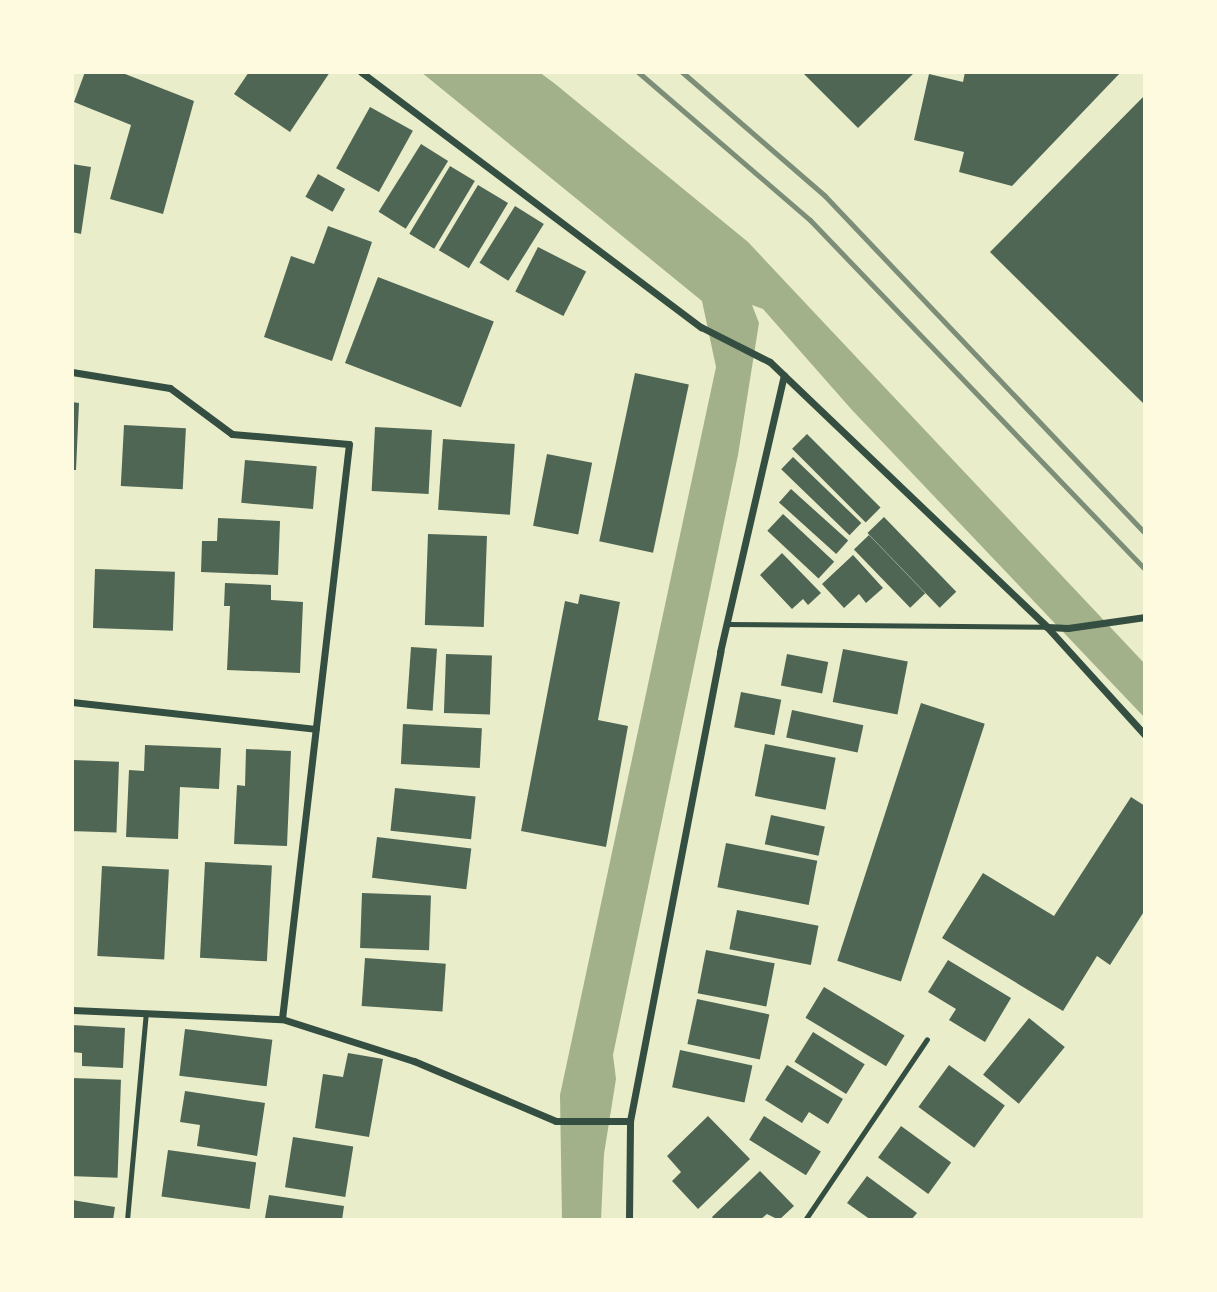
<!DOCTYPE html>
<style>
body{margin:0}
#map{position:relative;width:1217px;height:1292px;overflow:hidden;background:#e9edc9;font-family:"Sofia Sans Condensed",sans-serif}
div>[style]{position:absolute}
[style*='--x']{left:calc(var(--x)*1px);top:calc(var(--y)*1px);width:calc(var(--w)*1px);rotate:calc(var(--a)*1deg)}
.water>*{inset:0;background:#a3b18a}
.building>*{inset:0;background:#4f6655;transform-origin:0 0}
.service>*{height:5px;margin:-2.5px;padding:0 2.5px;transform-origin:2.5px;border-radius:2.5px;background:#344e41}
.minor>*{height:7px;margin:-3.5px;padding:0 3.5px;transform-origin:3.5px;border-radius:3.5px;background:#344e41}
.rail>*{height:5px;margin:-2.5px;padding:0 2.5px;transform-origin:2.5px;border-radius:2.5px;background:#7c8e77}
span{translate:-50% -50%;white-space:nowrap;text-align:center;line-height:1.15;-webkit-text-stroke:6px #fefae0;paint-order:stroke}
.frame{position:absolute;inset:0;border:74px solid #fefae0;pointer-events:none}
</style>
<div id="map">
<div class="water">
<i style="clip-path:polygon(421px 72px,539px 72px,554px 83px,748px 242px,1145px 664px,1145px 718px,852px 410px,763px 309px,752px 305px,759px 323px,738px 455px,613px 1055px,616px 1079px,604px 1154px,601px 1220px,562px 1220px,560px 1095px,716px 367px,702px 301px)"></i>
</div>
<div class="building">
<i style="clip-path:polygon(85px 72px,120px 72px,194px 101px,163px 214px,110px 199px,131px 125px,74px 102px)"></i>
<i style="clip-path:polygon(249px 72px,330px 72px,290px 132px,234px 94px)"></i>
<i style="clip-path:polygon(802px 72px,915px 72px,858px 128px)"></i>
<i style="clip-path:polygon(965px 72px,1121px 72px,1012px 186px,959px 172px,964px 152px,914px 140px,929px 74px,963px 82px)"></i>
<i style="clip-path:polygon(1145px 95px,1145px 405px,990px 252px)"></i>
<i style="left:370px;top:107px;width:49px;height:70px;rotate:29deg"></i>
<i style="left:421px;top:144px;width:32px;height:80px;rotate:32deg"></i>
<i style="clip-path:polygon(72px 164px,91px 167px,81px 234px,72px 232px)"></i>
<i style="left:450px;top:166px;width:29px;height:79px;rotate:31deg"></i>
<i style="left:318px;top:174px;width:31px;height:26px;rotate:29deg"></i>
<i style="left:478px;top:185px;width:35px;height:76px;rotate:31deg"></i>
<i style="left:515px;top:206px;width:34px;height:67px;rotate:32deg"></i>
<i style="clip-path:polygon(328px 226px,372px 242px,332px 361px,264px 337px,291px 256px,314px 264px)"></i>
<i style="left:538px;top:247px;width:54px;height:50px;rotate:27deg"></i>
<i style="left:378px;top:277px;width:124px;height:92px;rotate:21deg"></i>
<i style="left:635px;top:373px;width:55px;height:172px;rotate:12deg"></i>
<i style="clip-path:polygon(72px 402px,79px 403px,76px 470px,72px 470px)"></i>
<i style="left:124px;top:425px;width:62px;height:61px;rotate:3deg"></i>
<i style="left:375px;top:427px;width:57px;height:64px;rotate:3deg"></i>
<i style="left:807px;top:434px;width:104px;height:21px;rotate:45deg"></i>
<i style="left:443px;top:439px;width:72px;height:71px;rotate:4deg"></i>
<i style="left:547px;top:454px;width:46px;height:73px;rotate:11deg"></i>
<i style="left:793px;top:457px;width:95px;height:17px;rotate:44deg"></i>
<i style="left:245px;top:460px;width:72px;height:43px;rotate:5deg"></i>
<i style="left:791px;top:489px;width:77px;height:18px;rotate:42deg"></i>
<i style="left:783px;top:514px;width:70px;height:23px;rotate:43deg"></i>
<i style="left:884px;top:517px;width:104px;height:23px;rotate:46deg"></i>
<i style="clip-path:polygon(218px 518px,280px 521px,278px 575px,201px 572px,202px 541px,217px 541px)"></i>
<i style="left:428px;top:534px;width:59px;height:91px;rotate:2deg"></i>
<i style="left:869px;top:535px;width:81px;height:21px;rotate:46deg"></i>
<i style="clip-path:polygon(782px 553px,821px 593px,808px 605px,803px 599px,792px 609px,760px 575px)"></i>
<i style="clip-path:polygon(853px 555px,883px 588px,866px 603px,859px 594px,844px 608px,822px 584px)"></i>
<i style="left:95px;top:569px;width:80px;height:59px;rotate:2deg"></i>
<i style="clip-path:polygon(225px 583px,271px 585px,271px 600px,303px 602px,300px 673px,227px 670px,230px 606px,224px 606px)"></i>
<i style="clip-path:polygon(580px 594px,620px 602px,598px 720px,628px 726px,606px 847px,521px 831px,565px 601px,578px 604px)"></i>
<i style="left:411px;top:647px;width:26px;height:62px;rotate:4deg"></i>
<i style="left:843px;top:649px;width:66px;height:54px;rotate:11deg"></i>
<i style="left:446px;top:654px;width:46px;height:59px;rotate:2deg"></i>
<i style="left:787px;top:654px;width:42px;height:32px;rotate:11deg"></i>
<i style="left:741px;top:692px;width:41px;height:36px;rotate:11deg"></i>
<i style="left:921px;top:703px;width:67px;height:271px;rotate:18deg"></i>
<i style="left:792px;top:710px;width:73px;height:28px;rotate:12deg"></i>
<i style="left:403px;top:724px;width:79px;height:40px;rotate:3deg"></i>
<i style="left:765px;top:744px;width:72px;height:53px;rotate:11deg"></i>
<i style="clip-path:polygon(145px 745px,221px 748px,219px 789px,180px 787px,178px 839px,126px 837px,129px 770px,144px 771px)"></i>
<i style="clip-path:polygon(246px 749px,291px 751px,287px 846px,234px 844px,237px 785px,245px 786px)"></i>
<i style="left:72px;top:760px;width:47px;height:71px;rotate:2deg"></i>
<i style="left:395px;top:788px;width:81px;height:43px;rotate:6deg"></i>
<i style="clip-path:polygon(1131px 797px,1145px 806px,1145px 910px,1110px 965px,1097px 956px,1063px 1011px,942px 938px,983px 873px,1054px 916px)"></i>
<i style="left:771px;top:815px;width:55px;height:30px;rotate:12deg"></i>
<i style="left:377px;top:837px;width:95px;height:41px;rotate:7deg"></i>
<i style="left:726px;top:843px;width:93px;height:45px;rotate:11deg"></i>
<i style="left:205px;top:862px;width:67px;height:96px;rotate:3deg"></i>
<i style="left:102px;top:866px;width:67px;height:90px;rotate:3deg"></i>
<i style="left:362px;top:893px;width:69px;height:55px;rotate:2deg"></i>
<i style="left:737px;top:910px;width:83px;height:40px;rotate:11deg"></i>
<i style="left:706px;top:950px;width:70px;height:44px;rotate:11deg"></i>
<i style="left:365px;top:958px;width:81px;height:48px;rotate:4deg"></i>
<i style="clip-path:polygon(948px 960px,1011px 998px,985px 1042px,949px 1020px,956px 1009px,928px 992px)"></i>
<i style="left:824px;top:987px;width:94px;height:36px;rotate:31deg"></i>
<i style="left:697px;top:999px;width:74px;height:46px;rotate:12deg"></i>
<i style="left:1029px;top:1018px;width:46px;height:73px;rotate:39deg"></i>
<i style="clip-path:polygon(72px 1025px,125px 1028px,123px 1068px,82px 1066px,82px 1053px,72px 1052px)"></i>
<i style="left:185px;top:1029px;width:88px;height:47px;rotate:7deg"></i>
<i style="left:813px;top:1032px;width:61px;height:35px;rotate:32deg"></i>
<i style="left:680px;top:1050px;width:74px;height:38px;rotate:12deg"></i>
<i style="clip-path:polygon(348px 1053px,383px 1059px,369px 1137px,315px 1128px,323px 1074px,343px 1077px)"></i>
<i style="clip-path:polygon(787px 1065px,843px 1099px,828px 1124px,809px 1112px,802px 1123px,765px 1100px)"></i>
<i style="left:949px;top:1065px;width:69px;height:52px;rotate:36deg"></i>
<i style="left:72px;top:1078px;width:49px;height:98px;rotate:2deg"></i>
<i style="clip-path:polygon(185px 1091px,265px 1103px,257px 1156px,197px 1146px,200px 1125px,180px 1122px)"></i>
<i style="clip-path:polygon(708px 1116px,750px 1159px,698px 1209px,672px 1181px,681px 1172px,667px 1156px)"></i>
<i style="left:764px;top:1116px;width:67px;height:28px;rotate:32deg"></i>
<i style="left:901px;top:1126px;width:62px;height:39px;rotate:36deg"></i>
<i style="left:293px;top:1137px;width:61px;height:51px;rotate:9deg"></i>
<i style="left:168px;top:1150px;width:89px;height:47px;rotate:8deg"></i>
<i style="clip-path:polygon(760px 1171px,794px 1206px,779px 1220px,767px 1214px,760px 1220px,714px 1220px,712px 1217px)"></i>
<i style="clip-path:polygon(867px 1176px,917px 1213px,911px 1220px,871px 1220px,847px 1203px)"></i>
<i style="clip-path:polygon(269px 1195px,344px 1206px,342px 1220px,265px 1218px)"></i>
<i style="clip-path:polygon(72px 1200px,115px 1207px,113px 1220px,72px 1220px)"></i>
</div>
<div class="service">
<i style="--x:727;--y:624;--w:320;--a:0.5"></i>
<i style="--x:127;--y:1220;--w:208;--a:-84.8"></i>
<i style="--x:805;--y:1220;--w:218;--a:-56"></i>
</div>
<div class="minor">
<i style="--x:361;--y:72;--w:425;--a:36.9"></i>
<i style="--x:701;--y:327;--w:77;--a:26.9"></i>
<i style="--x:770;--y:362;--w:383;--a:43.7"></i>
<i style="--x:1047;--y:627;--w:146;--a:47.8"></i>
<i style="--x:72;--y:372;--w:99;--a:9.3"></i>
<i style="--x:170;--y:388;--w:77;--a:36.6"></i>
<i style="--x:232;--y:434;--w:117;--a:4.9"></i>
<i style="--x:349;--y:444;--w:579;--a:96.65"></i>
<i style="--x:1047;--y:627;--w:21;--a:3"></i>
<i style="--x:1068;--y:628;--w:78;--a:-8.1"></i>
<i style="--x:72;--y:702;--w:245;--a:6.3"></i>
<i style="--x:72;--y:1010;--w:210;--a:2.5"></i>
<i style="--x:282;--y:1019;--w:139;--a:17.7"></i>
<i style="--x:414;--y:1061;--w:154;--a:22.9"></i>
<i style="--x:556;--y:1121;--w:74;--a:0"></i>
<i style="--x:629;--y:1220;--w:99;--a:-89.4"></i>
<i style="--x:630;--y:1121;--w:478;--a:-79.1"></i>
<i style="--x:720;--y:652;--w:284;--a:-77"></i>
</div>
<div class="rail">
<i style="--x:638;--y:72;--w:227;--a:40.7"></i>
<i style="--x:810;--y:220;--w:484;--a:46.2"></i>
<i style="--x:682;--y:72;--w:189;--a:40.9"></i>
<i style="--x:825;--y:196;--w:465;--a:46.5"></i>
</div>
<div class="frame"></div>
</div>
